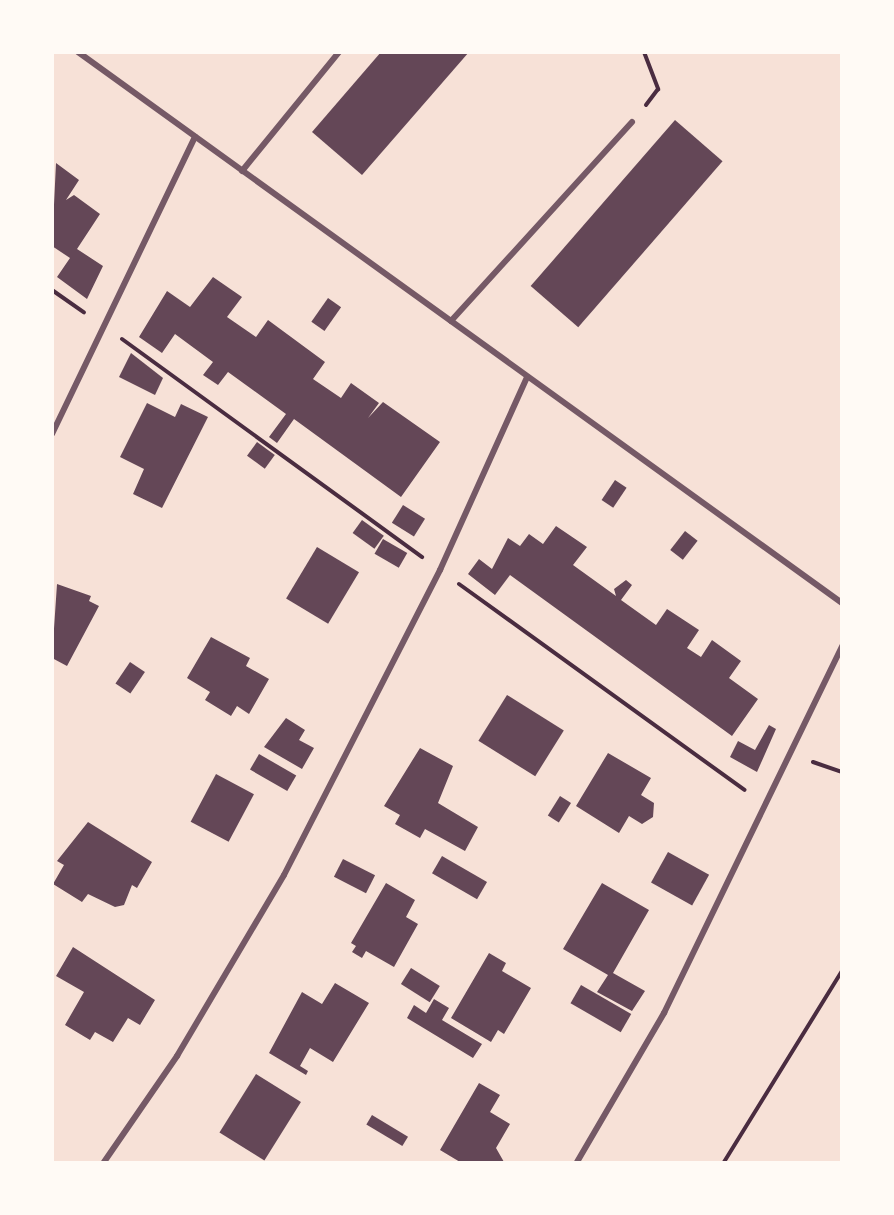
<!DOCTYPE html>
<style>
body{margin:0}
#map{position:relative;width:894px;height:1215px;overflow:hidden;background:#f7e1d7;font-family:Raleway,sans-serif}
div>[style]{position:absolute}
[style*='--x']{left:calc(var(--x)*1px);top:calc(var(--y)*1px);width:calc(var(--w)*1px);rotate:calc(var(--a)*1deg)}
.building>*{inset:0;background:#644757;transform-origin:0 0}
.path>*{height:4px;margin:-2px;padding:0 2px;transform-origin:2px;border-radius:2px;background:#4a2c40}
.minor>*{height:6px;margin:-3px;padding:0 3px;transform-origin:3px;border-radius:3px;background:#755966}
span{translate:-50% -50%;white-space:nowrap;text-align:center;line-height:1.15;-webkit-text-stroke:4.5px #fffaf5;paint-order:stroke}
.frame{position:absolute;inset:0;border:54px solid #fffaf5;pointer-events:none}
</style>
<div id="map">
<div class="building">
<i style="clip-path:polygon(381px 52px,469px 52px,362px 175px,312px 132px)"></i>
<i style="left:675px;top:120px;width:63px;height:220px;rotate:41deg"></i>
<i style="clip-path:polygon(56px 163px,79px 180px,66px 200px,74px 195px,100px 214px,77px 249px,103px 266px,87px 299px,57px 277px,70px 258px,52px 246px)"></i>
<i style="clip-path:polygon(213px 277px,242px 297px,227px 317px,256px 337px,268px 320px,325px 362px,313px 379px,341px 398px,351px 383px,379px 403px,368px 418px,383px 402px,440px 442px,401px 497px,294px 419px,277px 443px,269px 437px,286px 414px,228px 372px,218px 385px,203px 375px,213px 362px,175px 334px,162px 353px,139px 337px,167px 291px,190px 307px)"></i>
<i style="left:328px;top:298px;width:16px;height:29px;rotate:35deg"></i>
<i style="clip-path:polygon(131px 353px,163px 378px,155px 395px,119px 377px)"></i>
<i style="clip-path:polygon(147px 403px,175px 417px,181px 404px,208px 417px,162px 508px,133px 494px,144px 469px,120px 457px)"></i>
<i style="left:257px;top:442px;width:22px;height:17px;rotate:36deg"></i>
<i style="left:615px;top:480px;width:14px;height:24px;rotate:34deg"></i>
<i style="left:403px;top:505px;width:26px;height:21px;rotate:32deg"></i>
<i style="left:362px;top:520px;width:27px;height:16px;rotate:36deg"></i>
<i style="clip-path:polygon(556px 526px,587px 547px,573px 565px,616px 596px,614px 589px,626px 580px,632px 585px,621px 600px,656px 625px,667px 609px,699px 630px,687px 648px,701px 657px,712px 640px,741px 661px,729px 678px,758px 699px,732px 736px,510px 575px,495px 595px,468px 574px,479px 559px,492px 569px,508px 538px,520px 546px,529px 534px,543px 544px)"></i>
<i style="left:685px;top:531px;width:16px;height:24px;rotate:38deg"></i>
<i style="left:383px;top:539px;width:28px;height:17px;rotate:30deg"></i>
<i style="left:317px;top:547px;width:49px;height:60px;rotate:31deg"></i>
<i style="clip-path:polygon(57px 584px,91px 596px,89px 601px,99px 606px,67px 666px,52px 658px)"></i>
<i style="clip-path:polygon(211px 637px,250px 658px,246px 666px,269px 679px,249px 714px,237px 706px,231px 716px,205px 700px,210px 692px,187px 678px)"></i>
<i style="left:130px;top:662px;width:18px;height:26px;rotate:34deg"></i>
<i style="left:507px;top:695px;width:67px;height:54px;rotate:32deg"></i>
<i style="clip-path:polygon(286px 718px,305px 730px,299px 740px,314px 748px,302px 769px,264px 747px)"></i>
<i style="clip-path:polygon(769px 725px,776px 729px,757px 772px,730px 757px,738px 741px,755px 750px)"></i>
<i style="clip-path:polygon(420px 748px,453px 766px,438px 803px,478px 827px,465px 851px,425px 829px,420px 838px,395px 824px,400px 815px,384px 806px)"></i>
<i style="clip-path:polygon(608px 753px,651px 778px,641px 795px,654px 803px,653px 817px,642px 824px,629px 816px,619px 833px,576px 806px)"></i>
<i style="left:259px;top:754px;width:43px;height:18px;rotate:30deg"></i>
<i style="left:216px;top:774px;width:43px;height:54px;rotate:28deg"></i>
<i style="left:560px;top:796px;width:13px;height:23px;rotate:32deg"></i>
<i style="clip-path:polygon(88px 822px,152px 862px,137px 888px,132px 885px,124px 905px,115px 907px,88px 894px,82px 902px,53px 884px,64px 865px,57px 861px)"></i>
<i style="left:668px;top:852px;width:47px;height:35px;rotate:29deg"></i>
<i style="left:442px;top:856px;width:52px;height:20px;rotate:30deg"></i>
<i style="left:343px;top:859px;width:36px;height:20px;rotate:27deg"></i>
<i style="clip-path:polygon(386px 883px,415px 900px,406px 917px,418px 924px,394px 967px,366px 951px,362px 958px,352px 952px,356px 946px,351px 943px)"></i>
<i style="clip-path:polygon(602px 883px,649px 910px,613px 973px,645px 991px,632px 1011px,597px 992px,608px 975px,563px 949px)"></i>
<i style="clip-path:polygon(73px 947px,155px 1000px,140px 1025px,128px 1018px,113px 1042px,95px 1032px,90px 1040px,65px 1025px,84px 992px,56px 976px)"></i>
<i style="clip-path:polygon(489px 953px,506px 963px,502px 971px,531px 988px,504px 1034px,498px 1030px,491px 1042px,451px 1018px)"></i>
<i style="left:411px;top:968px;width:34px;height:19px;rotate:32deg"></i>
<i style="clip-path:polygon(335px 983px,369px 1003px,333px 1062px,310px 1048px,300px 1066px,308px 1071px,306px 1075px,269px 1053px,302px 992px,322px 1004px)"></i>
<i style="left:581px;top:985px;width:58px;height:21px;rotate:30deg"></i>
<i style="clip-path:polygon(434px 999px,449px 1008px,442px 1020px,482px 1044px,473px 1058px,407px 1018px,414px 1005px,426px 1013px)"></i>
<i style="left:256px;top:1074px;width:53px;height:69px;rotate:32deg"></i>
<i style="clip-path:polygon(479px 1083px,500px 1095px,490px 1112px,510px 1124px,496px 1148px,504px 1162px,460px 1162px,440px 1150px)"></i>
<i style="left:372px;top:1115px;width:42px;height:11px;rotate:31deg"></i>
</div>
<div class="path">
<i style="--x:644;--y:52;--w:40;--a:69"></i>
<i style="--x:658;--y:89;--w:20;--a:127"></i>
<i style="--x:52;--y:290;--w:39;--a:35"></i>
<i style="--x:122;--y:339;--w:371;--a:36"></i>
<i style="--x:459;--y:584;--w:352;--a:35.8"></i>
<i style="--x:813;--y:762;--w:31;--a:19"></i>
<i style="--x:724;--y:1162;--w:225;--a:-58.3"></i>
</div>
<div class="minor">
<i style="--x:78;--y:52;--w:942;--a:35.8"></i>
<i style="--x:242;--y:171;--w:154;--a:-50.8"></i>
<i style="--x:451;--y:321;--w:269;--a:-47.7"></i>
<i style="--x:52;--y:434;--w:330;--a:-64.3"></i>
<i style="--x:104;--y:1162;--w:129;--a:-55.4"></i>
<i style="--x:177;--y:1056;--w:210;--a:-59.4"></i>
<i style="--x:284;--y:875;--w:343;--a:-62.9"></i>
<i style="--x:440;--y:570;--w:212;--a:-65.7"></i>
<i style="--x:577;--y:1162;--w:173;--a:-59.7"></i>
<i style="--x:664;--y:1013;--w:408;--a:-64.1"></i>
</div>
<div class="frame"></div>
</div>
